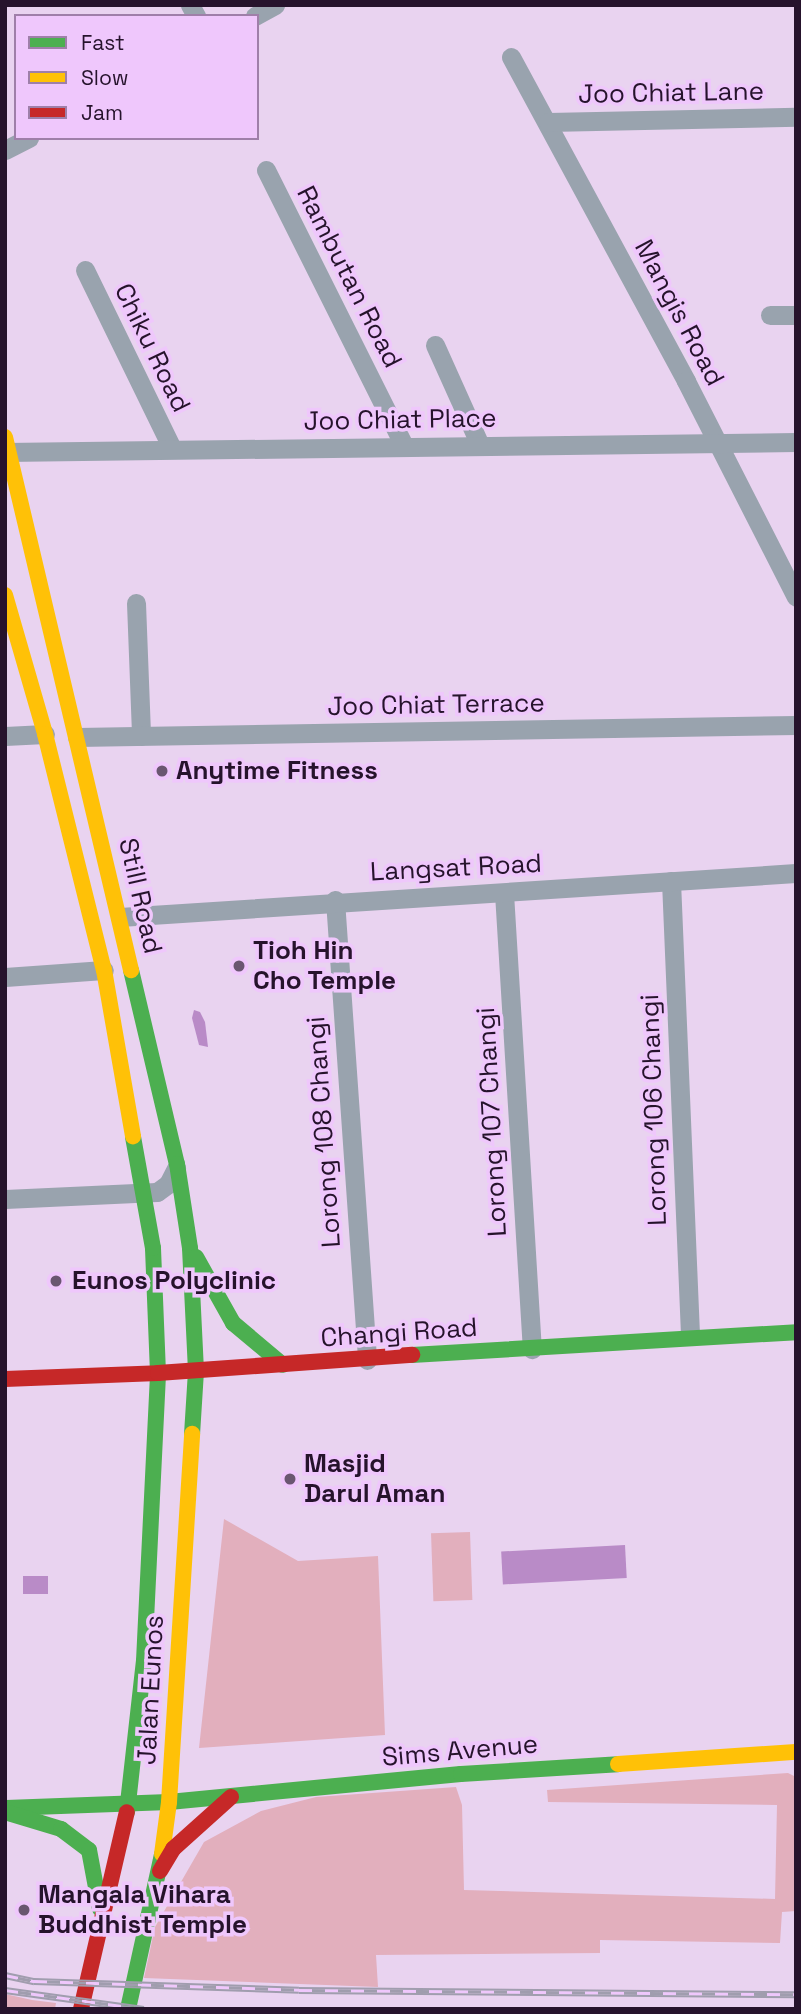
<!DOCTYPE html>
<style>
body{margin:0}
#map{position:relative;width:801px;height:2014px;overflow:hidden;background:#e9d3f0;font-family:"Space Grotesk",sans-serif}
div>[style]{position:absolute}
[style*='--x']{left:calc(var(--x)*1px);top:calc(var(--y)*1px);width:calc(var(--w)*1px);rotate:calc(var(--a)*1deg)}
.green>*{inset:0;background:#e2afbd;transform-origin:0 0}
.water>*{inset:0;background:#b98bc7;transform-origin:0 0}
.street>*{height:19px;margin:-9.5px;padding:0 9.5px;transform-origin:9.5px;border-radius:9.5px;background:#99a3ae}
.fast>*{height:16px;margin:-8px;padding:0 8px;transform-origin:8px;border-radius:8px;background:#4caf50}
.slow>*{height:16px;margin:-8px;padding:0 8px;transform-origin:8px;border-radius:8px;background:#ffc107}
.jam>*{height:16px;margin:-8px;padding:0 8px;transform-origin:8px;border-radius:8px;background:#c62828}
.rail>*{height:7px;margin-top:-3.5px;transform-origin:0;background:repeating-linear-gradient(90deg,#efc7fc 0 13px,#a09dae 0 26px);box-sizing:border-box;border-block:2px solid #a09dae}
.dots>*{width:19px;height:19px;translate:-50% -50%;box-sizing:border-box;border:4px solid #efc7fc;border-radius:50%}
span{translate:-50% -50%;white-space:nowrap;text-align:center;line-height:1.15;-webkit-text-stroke:7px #efc7fc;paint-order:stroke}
.street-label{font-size:26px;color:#26132c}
.poi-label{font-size:26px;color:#26132c;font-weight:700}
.left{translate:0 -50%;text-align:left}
.frame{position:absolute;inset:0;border:7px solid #26132c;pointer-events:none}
.legend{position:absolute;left:14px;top:14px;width:245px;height:126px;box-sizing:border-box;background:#efc7fc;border:2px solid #9f7fa9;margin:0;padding:9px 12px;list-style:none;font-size:21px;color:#26132c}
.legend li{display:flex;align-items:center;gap:14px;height:35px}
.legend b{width:35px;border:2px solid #9f7fa9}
</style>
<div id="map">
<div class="green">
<i style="clip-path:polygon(224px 1519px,298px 1561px,378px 1556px,385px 1735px,199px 1748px)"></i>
<i style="left:470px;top:1532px;width:68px;height:39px;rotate:88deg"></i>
<i style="clip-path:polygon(788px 1773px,796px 1777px,796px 1911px,782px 1912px,780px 1943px,600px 1940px,600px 1953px,376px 1955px,378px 1987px,144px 1978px,155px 1927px,204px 1842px,261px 1811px,316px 1797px,456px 1787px,462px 1805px,464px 1890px,775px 1899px,777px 1805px,548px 1802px,547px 1790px)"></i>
<i style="clip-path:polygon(5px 1994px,32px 2000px,56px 2003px,55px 2009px,5px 2009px)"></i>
</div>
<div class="water">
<i style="clip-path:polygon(194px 1010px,200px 1012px,205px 1022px,208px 1047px,199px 1045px,192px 1018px)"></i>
<i style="left:625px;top:1545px;width:33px;height:124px;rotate:87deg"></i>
<i style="left:23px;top:1576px;width:25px;height:18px"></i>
</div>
<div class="street">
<i style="--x:190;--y:5;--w:13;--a:61"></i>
<i style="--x:255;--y:16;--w:23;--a:-29"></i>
<i style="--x:511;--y:57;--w:368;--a:61.6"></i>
<i style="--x:686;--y:381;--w:242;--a:63"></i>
<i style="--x:548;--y:122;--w:248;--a:-1.2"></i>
<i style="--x:5;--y:150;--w:27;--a:-27"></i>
<i style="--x:266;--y:170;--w:308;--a:63.4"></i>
<i style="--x:85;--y:270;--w:198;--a:64"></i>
<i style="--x:770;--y:315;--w:26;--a:0"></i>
<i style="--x:435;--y:345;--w:110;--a:65.8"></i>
<i style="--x:5;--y:452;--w:791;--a:-0.72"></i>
<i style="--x:136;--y:603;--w:133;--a:87.8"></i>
<i style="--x:5;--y:736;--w:40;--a:-2.9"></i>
<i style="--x:77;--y:737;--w:719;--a:-0.96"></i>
<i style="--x:671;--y:881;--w:455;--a:87.6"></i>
<i style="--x:504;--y:893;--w:457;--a:86.5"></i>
<i style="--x:335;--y:900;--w:461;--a:86"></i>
<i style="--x:120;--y:917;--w:677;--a:-3.72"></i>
<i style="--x:5;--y:977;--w:99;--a:-4"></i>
<i style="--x:5;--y:1199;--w:152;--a:-2.6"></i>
<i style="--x:157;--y:1192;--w:14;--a:-36"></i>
<i style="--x:168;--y:1184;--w:18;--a:-63"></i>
</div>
<div class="fast">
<i style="--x:131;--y:970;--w:199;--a:76.7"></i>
<i style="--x:177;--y:1164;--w:85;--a:81.2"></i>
<i style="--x:190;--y:1248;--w:123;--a:87.2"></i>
<i style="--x:196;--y:1371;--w:63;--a:93.6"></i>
<i style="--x:196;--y:1257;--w:76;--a:60.7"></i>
<i style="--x:233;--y:1323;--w:65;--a:40"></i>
<i style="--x:412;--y:1355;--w:385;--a:-3.4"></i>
<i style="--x:6;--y:1808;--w:163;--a:-2.1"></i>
<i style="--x:169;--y:1802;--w:293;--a:-5.5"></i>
<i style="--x:461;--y:1774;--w:157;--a:-3.6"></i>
<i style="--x:5;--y:1812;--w:59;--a:16.9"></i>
<i style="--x:61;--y:1829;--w:35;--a:37"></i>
<i style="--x:89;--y:1850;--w:60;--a:79.4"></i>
<i style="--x:127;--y:1812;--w:152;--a:-83.6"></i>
<i style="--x:144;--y:1661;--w:288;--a:-87.2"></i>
<i style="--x:158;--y:1373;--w:125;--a:-92.3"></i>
<i style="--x:153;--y:1248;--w:113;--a:-100.2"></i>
<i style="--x:128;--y:2009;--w:159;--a:-77.6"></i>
</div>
<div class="slow">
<i style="--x:5;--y:437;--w:548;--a:76.7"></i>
<i style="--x:5;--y:595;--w:145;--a:73.9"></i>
<i style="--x:45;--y:734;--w:243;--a:76"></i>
<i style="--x:104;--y:970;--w:169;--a:80.1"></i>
<i style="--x:618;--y:1764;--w:178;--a:-3.9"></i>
<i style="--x:162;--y:1854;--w:52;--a:-82.3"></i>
<i style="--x:169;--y:1802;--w:369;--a:-86.4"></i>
</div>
<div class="jam">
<i style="--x:5;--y:1379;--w:153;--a:-2.2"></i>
<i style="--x:158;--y:1373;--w:255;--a:-4.1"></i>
<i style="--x:160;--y:1871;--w:26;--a:-59"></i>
<i style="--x:173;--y:1849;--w:78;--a:-41.9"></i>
<i style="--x:81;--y:2009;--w:202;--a:-76.9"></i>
</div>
<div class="rail">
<i style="--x:5;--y:1975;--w:30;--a:12"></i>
<i style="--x:34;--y:1981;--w:265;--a:1.9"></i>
<i style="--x:299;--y:1990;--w:497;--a:0.5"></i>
<i style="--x:5;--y:1990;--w:140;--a:7.8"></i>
</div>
<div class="dots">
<i style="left:162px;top:771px;background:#6a5671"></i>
<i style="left:239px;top:966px;background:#6a5671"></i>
<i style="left:56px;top:1281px;background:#6a5671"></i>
<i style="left:290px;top:1479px;background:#6a5671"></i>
<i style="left:24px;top:1910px;background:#6a5671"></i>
</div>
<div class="street-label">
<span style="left:671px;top:93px;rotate:-1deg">Joo Chiat Lane</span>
<span style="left:349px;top:277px;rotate:63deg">Rambutan Road</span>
<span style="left:679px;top:313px;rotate:62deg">Mangis Road</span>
<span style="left:152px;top:348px;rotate:64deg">Chiku Road</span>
<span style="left:400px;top:420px;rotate:-1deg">Joo Chiat Place</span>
<span style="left:436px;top:705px;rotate:-1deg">Joo Chiat Terrace</span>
<span style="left:456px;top:868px;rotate:-3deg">Langsat Road</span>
<span style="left:140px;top:896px;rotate:77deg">Still Road</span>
<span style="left:654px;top:1110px;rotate:-92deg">Lorong 106 Changi</span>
<span style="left:492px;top:1122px;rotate:-93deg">Lorong 107 Changi</span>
<span style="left:324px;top:1132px;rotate:-94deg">Lorong 108 Changi</span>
<span style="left:399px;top:1333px;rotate:-4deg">Changi Road</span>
<span style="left:151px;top:1690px;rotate:-87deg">Jalan Eunos</span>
<span style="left:460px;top:1751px;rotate:-5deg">Sims Avenue</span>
</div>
<div class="poi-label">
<span class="left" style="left:176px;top:771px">Anytime Fitness</span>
<span class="left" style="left:253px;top:966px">Tioh Hin<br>Cho Temple</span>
<span class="left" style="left:72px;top:1281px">Eunos Polyclinic</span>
<span class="left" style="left:304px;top:1479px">Masjid<br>Darul Aman</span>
<span class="left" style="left:38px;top:1910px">Mangala Vihara<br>Buddhist Temple</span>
</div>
<div class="frame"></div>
<ul class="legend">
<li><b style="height:9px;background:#4caf50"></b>Fast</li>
<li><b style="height:9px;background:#ffc107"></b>Slow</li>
<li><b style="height:9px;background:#c62828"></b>Jam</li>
</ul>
</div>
